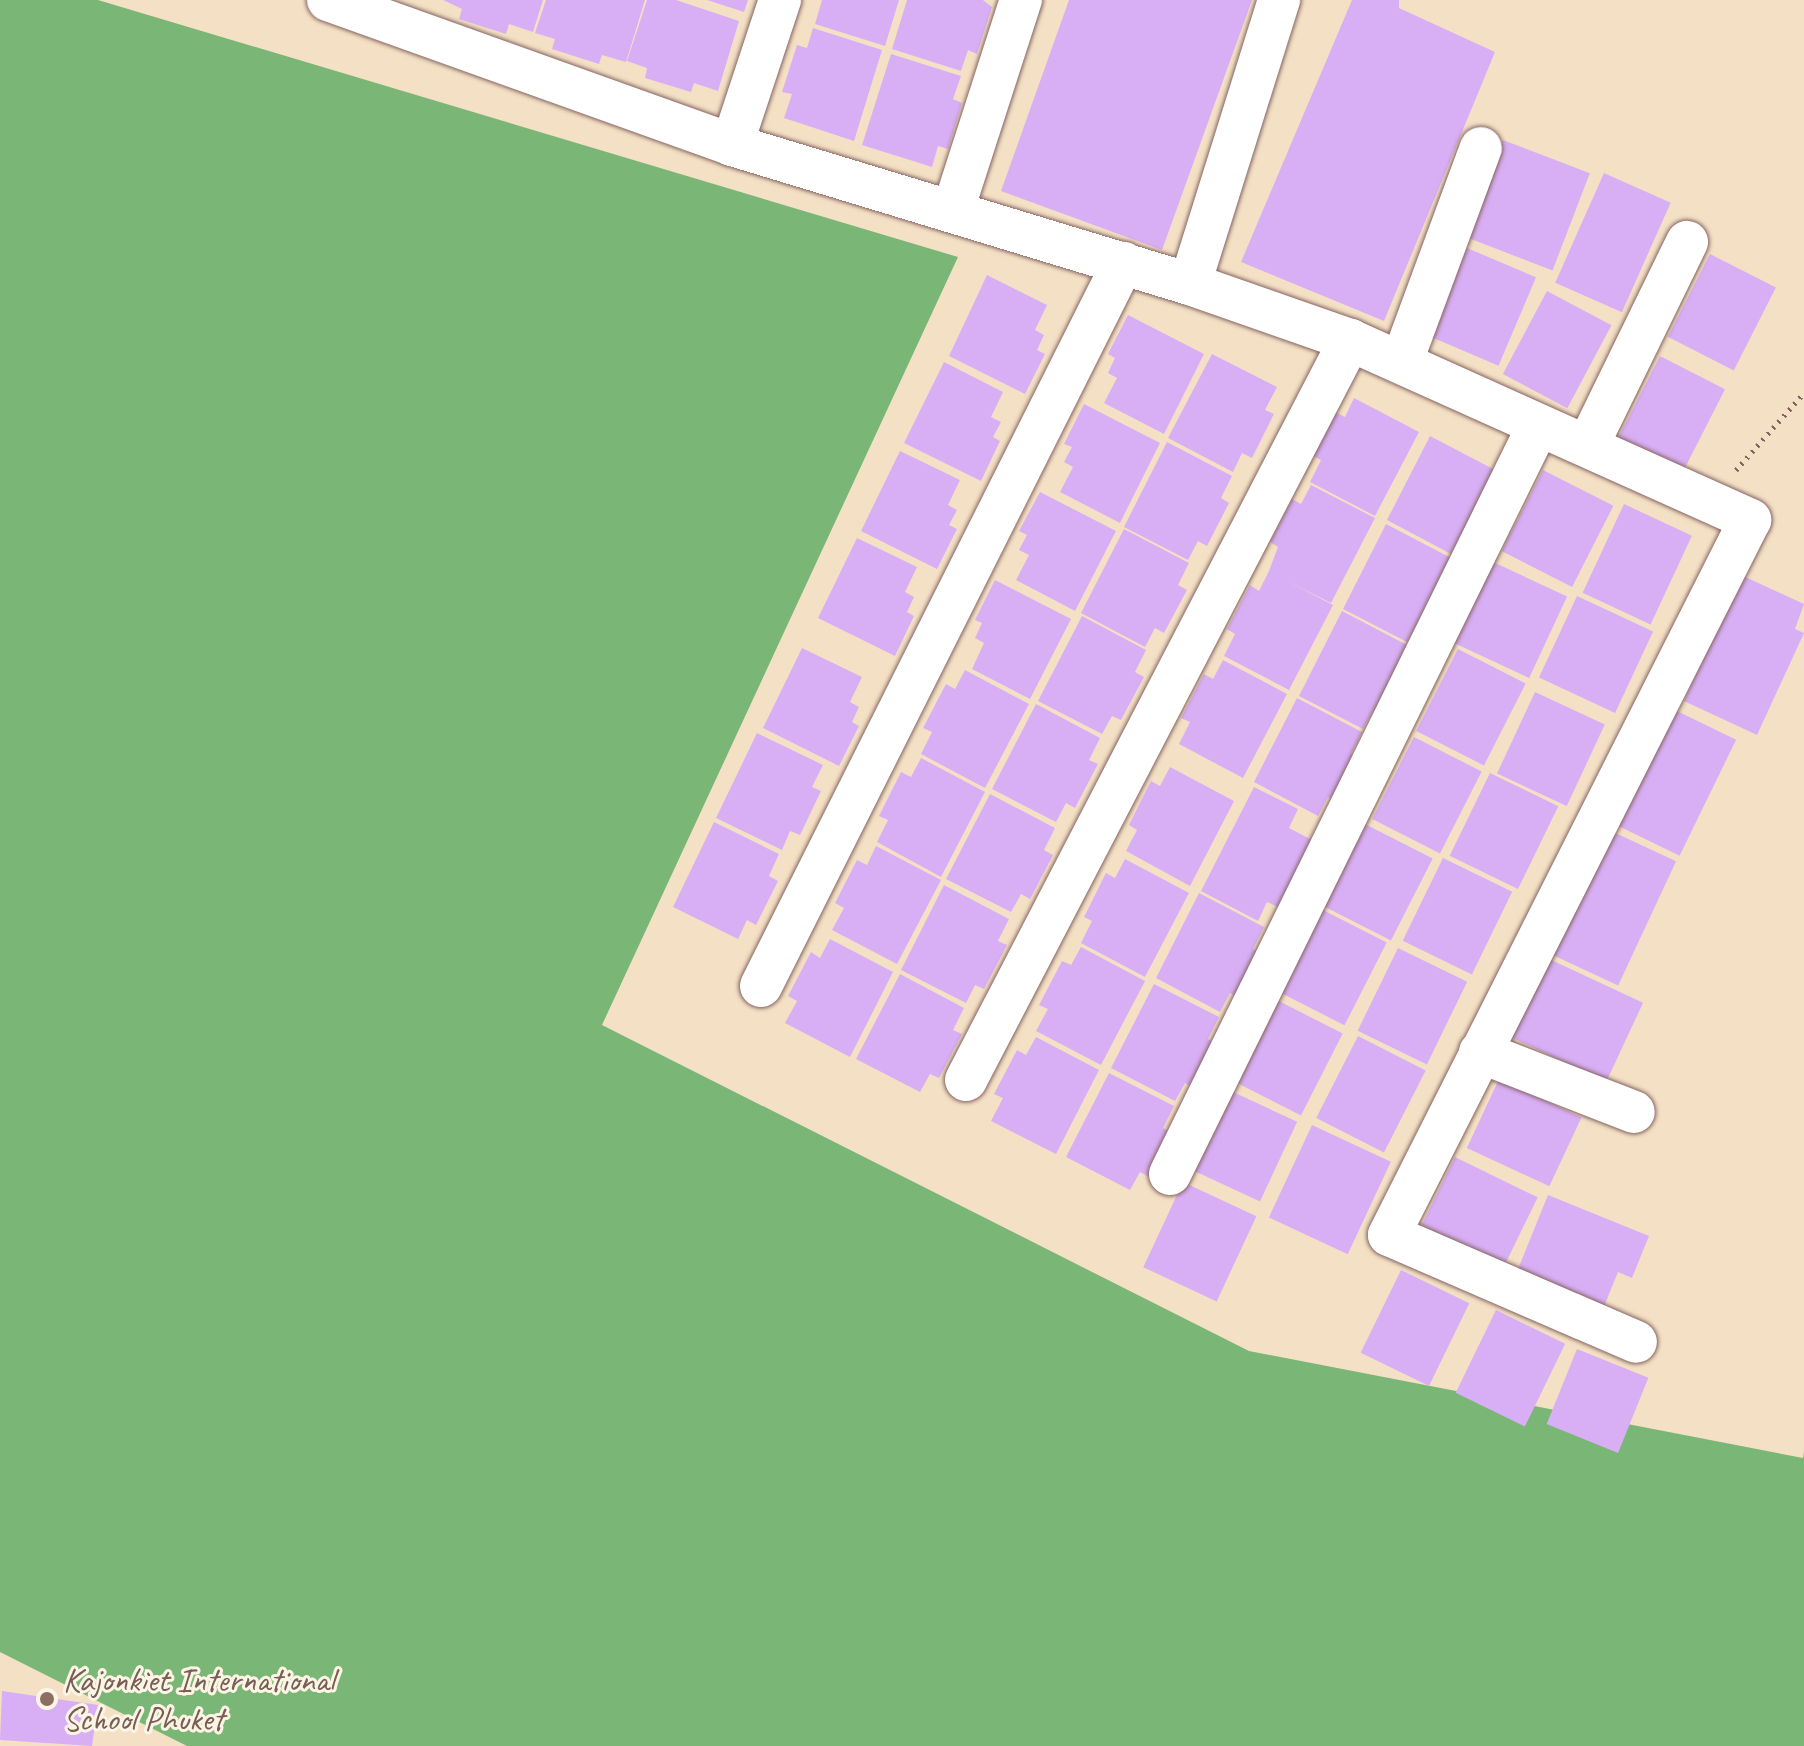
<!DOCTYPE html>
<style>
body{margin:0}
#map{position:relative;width:1804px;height:1746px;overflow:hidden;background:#f4e1c5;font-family:Caveat,sans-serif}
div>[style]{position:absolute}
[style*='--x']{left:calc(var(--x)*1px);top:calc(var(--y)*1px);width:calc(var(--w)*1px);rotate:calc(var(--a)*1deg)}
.forest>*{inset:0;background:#7ab776}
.building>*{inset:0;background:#d8aff5;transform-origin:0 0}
.path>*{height:5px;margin-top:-2.5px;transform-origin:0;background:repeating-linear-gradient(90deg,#866361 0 2px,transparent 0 8px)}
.roads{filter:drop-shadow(0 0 2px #866361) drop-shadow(0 0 2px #866361)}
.minor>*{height:42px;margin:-21px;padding:0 21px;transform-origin:21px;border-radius:21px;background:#fff}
.dots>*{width:22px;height:22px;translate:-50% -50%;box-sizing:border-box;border:4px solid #fcf5e5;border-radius:50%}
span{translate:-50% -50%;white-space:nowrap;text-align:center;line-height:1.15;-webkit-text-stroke:6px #fcf5e5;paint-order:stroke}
.education-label{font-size:34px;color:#785e54}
.left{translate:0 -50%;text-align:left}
</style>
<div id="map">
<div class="forest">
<i style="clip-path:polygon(0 0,98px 0,958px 257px,602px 1025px,1249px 1351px,1803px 1458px,1804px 1451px,1804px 1746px,187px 1746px,0 1652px)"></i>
</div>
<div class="building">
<i style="clip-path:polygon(443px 0,543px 0,533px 32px,509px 24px,506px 34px,459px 19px,462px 9px)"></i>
<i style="clip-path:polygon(546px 0,645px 0,626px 62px,602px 55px,599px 64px,552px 49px,555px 39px,535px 33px)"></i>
<i style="clip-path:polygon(647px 0,676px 0,739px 21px,718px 91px,694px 83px,691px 92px,645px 78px,647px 68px,627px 61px)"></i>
<i style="clip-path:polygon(707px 0,748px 0,744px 12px)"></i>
<i style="clip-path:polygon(822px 0,899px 0,885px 46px,815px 24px)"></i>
<i style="clip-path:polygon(907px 0,983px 0,992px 7px,977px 54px,968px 50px,961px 71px,892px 49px)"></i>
<i style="clip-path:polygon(1069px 0,1252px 0,1162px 250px,1001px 191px)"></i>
<i style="clip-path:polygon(1352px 0,1399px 0,1399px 8px,1495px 52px,1384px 321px,1241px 262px)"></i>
<i style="clip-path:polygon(813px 28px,882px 50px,854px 141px,784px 118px,792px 94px,782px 92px,797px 45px,807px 48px)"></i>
<i style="clip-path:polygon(891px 54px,961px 76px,953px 99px,962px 103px,948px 149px,938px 146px,932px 167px,862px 145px)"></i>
<i style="left:1503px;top:140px;width:93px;height:104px;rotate:21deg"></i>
<i style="left:1604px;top:173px;width:73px;height:120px;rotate:24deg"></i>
<i style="left:1467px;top:248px;width:75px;height:96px;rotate:23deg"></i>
<i style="left:1710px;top:254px;width:74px;height:93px;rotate:27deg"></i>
<i style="clip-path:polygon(987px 275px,1047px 305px,1035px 330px,1044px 335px,1037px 350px,1045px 354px,1025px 394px,949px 356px)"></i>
<i style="left:1547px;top:291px;width:73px;height:94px;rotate:28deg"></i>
<i style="clip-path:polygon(1128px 315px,1204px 354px,1164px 434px,1104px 403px,1117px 378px,1108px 373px,1115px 358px,1108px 354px)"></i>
<i style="clip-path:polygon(1212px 354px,1277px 387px,1265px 410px,1274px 414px,1252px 458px,1242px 453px,1233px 472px,1168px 438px)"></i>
<i style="left:1660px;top:356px;width:73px;height:93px;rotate:27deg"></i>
<i style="clip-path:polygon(944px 362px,1003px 392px,991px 417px,1001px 422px,993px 437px,1000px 441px,981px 481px,904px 443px)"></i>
<i style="clip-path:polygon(1354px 398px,1419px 432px,1375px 516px,1310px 482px,1321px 460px,1313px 456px,1335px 412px,1345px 417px)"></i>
<i style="clip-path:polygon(1084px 404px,1160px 443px,1120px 523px,1060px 492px,1073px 467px,1064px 462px,1072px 447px,1064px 444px)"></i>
<i style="clip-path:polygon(1430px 436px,1495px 470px,1470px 541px,1461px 535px,1451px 554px,1387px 520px)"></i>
<i style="clip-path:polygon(1167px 442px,1232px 476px,1221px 498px,1229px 503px,1207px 546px,1198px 541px,1188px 560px,1124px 527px)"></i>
<i style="clip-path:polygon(900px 451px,960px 480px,948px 505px,957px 510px,949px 525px,957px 529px,937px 569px,861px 531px)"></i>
<i style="left:1543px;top:470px;width:79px;height:91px;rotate:27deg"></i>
<i style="clip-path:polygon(1311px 485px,1375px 518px,1331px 603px,1287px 581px,1333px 605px,1289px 690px,1224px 656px,1235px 634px,1227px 629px,1250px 585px,1259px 591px,1269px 571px,1278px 547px,1270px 542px,1292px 499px,1301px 504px)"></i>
<i style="clip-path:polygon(1040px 492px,1116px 531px,1075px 611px,1016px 580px,1029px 555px,1019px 550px,1027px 535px,1019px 531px)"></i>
<i style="left:1624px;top:504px;width:75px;height:98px;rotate:25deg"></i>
<i style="clip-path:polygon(1386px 524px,1451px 558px,1426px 628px,1417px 624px,1407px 642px,1343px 609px)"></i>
<i style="clip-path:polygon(1124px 529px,1189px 563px,1178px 585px,1187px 590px,1164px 633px,1155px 628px,1145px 647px,1081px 613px)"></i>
<i style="clip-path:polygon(857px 538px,917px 567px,905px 592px,914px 597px,907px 612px,914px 616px,895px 656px,818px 618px)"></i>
<i style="left:1491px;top:561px;width:84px;height:90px;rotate:25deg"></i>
<i style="clip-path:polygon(1741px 575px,1804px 604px,1795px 629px,1804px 633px,1757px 735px,1684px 701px)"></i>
<i style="clip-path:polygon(995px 580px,1071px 619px,1030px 699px,972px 669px,984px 643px,975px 638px,982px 623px,975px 620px)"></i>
<i style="left:1577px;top:596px;width:84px;height:90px;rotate:25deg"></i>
<i style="clip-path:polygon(1342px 611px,1407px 645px,1396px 667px,1404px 671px,1382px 715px,1373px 711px,1363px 729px,1299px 696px)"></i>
<i style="clip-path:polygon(1082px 616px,1146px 650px,1135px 672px,1144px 677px,1121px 720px,1112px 716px,1102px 734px,1038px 701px)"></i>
<i style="clip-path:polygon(802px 648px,862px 677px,850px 702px,859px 707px,852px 722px,859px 726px,839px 766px,763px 728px)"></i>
<i style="left:1458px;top:649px;width:76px;height:92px;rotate:27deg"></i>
<i style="clip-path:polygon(1223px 660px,1287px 694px,1243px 778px,1179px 744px,1190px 722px,1181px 718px,1204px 674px,1213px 679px)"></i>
<i style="clip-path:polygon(965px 670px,1029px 704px,985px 788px,921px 754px,932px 732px,923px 728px,946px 684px,955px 689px)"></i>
<i style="left:1535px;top:692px;width:77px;height:90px;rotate:25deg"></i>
<i style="clip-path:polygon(1297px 698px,1362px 732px,1351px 754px,1360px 758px,1337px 802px,1328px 797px,1318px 816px,1254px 782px)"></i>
<i style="clip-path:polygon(1036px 704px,1100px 738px,1089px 760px,1098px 764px,1075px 808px,1066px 803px,1056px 822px,992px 789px)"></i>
<i style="left:1675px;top:710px;width:68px;height:129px;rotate:26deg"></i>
<i style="clip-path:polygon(757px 733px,823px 765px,812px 787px,821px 791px,800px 835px,790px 831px,782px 850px,716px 818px)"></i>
<i style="left:1414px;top:737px;width:76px;height:92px;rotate:27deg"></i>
<i style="clip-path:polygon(921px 758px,985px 792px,941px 877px,877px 842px,888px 820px,879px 816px,901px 772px,911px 777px)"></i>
<i style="clip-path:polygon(1170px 767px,1234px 801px,1190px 886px,1126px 851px,1137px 830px,1129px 825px,1151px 781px,1160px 786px)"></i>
<i style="left:1490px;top:773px;width:76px;height:92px;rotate:26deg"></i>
<i style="clip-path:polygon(1254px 787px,1298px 809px,1289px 828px,1312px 840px,1278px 907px,1267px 902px,1258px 921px,1201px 891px)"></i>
<i style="clip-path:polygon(990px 794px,1055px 828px,1044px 850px,1053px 855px,1030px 899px,1021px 894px,1011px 912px,946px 879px)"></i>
<i style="clip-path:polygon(714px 822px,779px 854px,769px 876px,778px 881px,756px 925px,747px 920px,738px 939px,673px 907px)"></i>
<i style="left:1365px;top:824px;width:76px;height:92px;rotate:27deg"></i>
<i style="left:1609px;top:830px;width:74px;height:137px;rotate:25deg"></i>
<i style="clip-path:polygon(876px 846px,941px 880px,897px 964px,832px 930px,844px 908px,835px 903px,857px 860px,867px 865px)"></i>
<i style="left:1443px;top:858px;width:77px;height:92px;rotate:26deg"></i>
<i style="clip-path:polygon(1125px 859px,1189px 893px,1145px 977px,1081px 943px,1092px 921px,1084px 917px,1106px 873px,1115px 878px)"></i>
<i style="clip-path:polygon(944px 885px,1009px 919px,998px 941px,1007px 945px,984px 989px,975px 985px,966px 1003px,901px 970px)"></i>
<i style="clip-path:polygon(1199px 893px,1264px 927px,1253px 949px,1262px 954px,1239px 998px,1230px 993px,1220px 1012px,1156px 978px)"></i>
<i style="left:1319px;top:908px;width:76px;height:93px;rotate:27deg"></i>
<i style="clip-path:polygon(830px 939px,893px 972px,850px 1057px,785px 1023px,797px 1001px,788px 996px,811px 952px,820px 958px)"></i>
<i style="clip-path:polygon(1081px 947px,1145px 981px,1101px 1065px,1036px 1031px,1048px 1009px,1039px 1005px,1062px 961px,1071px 965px)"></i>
<i style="left:1398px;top:948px;width:77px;height:92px;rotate:26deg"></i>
<i style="left:1547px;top:958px;width:106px;height:87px;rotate:25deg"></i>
<i style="clip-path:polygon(900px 974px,964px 1008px,953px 1030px,962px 1034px,939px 1078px,930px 1074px,920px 1092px,856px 1059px)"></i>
<i style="clip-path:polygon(1154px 984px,1219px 1017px,1208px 1039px,1217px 1044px,1194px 1088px,1185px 1083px,1175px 1101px,1111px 1068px)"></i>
<i style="left:1275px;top:999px;width:76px;height:92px;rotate:27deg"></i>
<i style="left:1358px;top:1036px;width:76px;height:92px;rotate:27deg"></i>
<i style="clip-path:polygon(1036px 1037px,1099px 1070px,1056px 1154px,991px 1121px,1003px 1098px,994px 1094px,1017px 1050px,1026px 1055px)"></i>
<i style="clip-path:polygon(1109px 1073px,1174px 1106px,1163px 1128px,1171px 1133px,1149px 1177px,1140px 1172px,1130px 1190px,1066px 1157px)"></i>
<i style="left:1499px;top:1079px;width:91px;height:76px;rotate:25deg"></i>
<i style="left:1231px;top:1091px;width:73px;height:88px;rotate:25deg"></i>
<i style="left:1312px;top:1125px;width:87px;height:102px;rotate:25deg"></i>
<i style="left:1455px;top:1157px;width:92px;height:76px;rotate:26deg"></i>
<i style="left:1183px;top:1182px;width:81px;height:94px;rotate:25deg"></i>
<i style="clip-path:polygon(1548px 1195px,1649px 1236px,1632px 1278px,1618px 1272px,1603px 1309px,1516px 1274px)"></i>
<i style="left:1401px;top:1270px;width:76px;height:92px;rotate:26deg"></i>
<i style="left:1496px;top:1310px;width:77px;height:92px;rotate:26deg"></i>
<i style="left:1577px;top:1349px;width:77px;height:81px;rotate:22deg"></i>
<i style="clip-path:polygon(2px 1691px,98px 1705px,92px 1746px,0 1740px)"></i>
</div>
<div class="path">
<i style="--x:1736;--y:470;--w:103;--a:-48.6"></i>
</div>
<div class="roads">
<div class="minor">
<i style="--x:328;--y:0;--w:429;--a:19.7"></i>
<i style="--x:732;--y:145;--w:479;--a:16.9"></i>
<i style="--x:1190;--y:284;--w:170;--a:19.3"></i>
<i style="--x:1350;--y:340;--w:439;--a:24.2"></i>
<i style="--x:1750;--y:520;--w:801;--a:116.79"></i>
<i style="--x:1389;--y:1235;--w:269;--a:23.4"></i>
<i style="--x:732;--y:145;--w:153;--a:-71.7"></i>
<i style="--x:953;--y:210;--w:221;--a:-72.1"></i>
<i style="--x:1190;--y:284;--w:298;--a:-72.6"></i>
<i style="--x:1402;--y:361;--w:227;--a:-69.7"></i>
<i style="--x:1588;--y:445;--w:226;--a:-64"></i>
<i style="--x:761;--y:986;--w:809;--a:-63.4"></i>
<i style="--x:1480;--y:1052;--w:165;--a:21.3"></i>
<i style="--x:966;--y:1080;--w:834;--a:-62.57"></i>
<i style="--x:1170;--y:1174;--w:834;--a:-63.8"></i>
</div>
</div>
<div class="dots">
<i style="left:47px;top:1699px;background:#8d6e63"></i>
</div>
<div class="education-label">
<span class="left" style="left:63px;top:1699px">Kajonkiet International<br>School Phuket</span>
</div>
</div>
